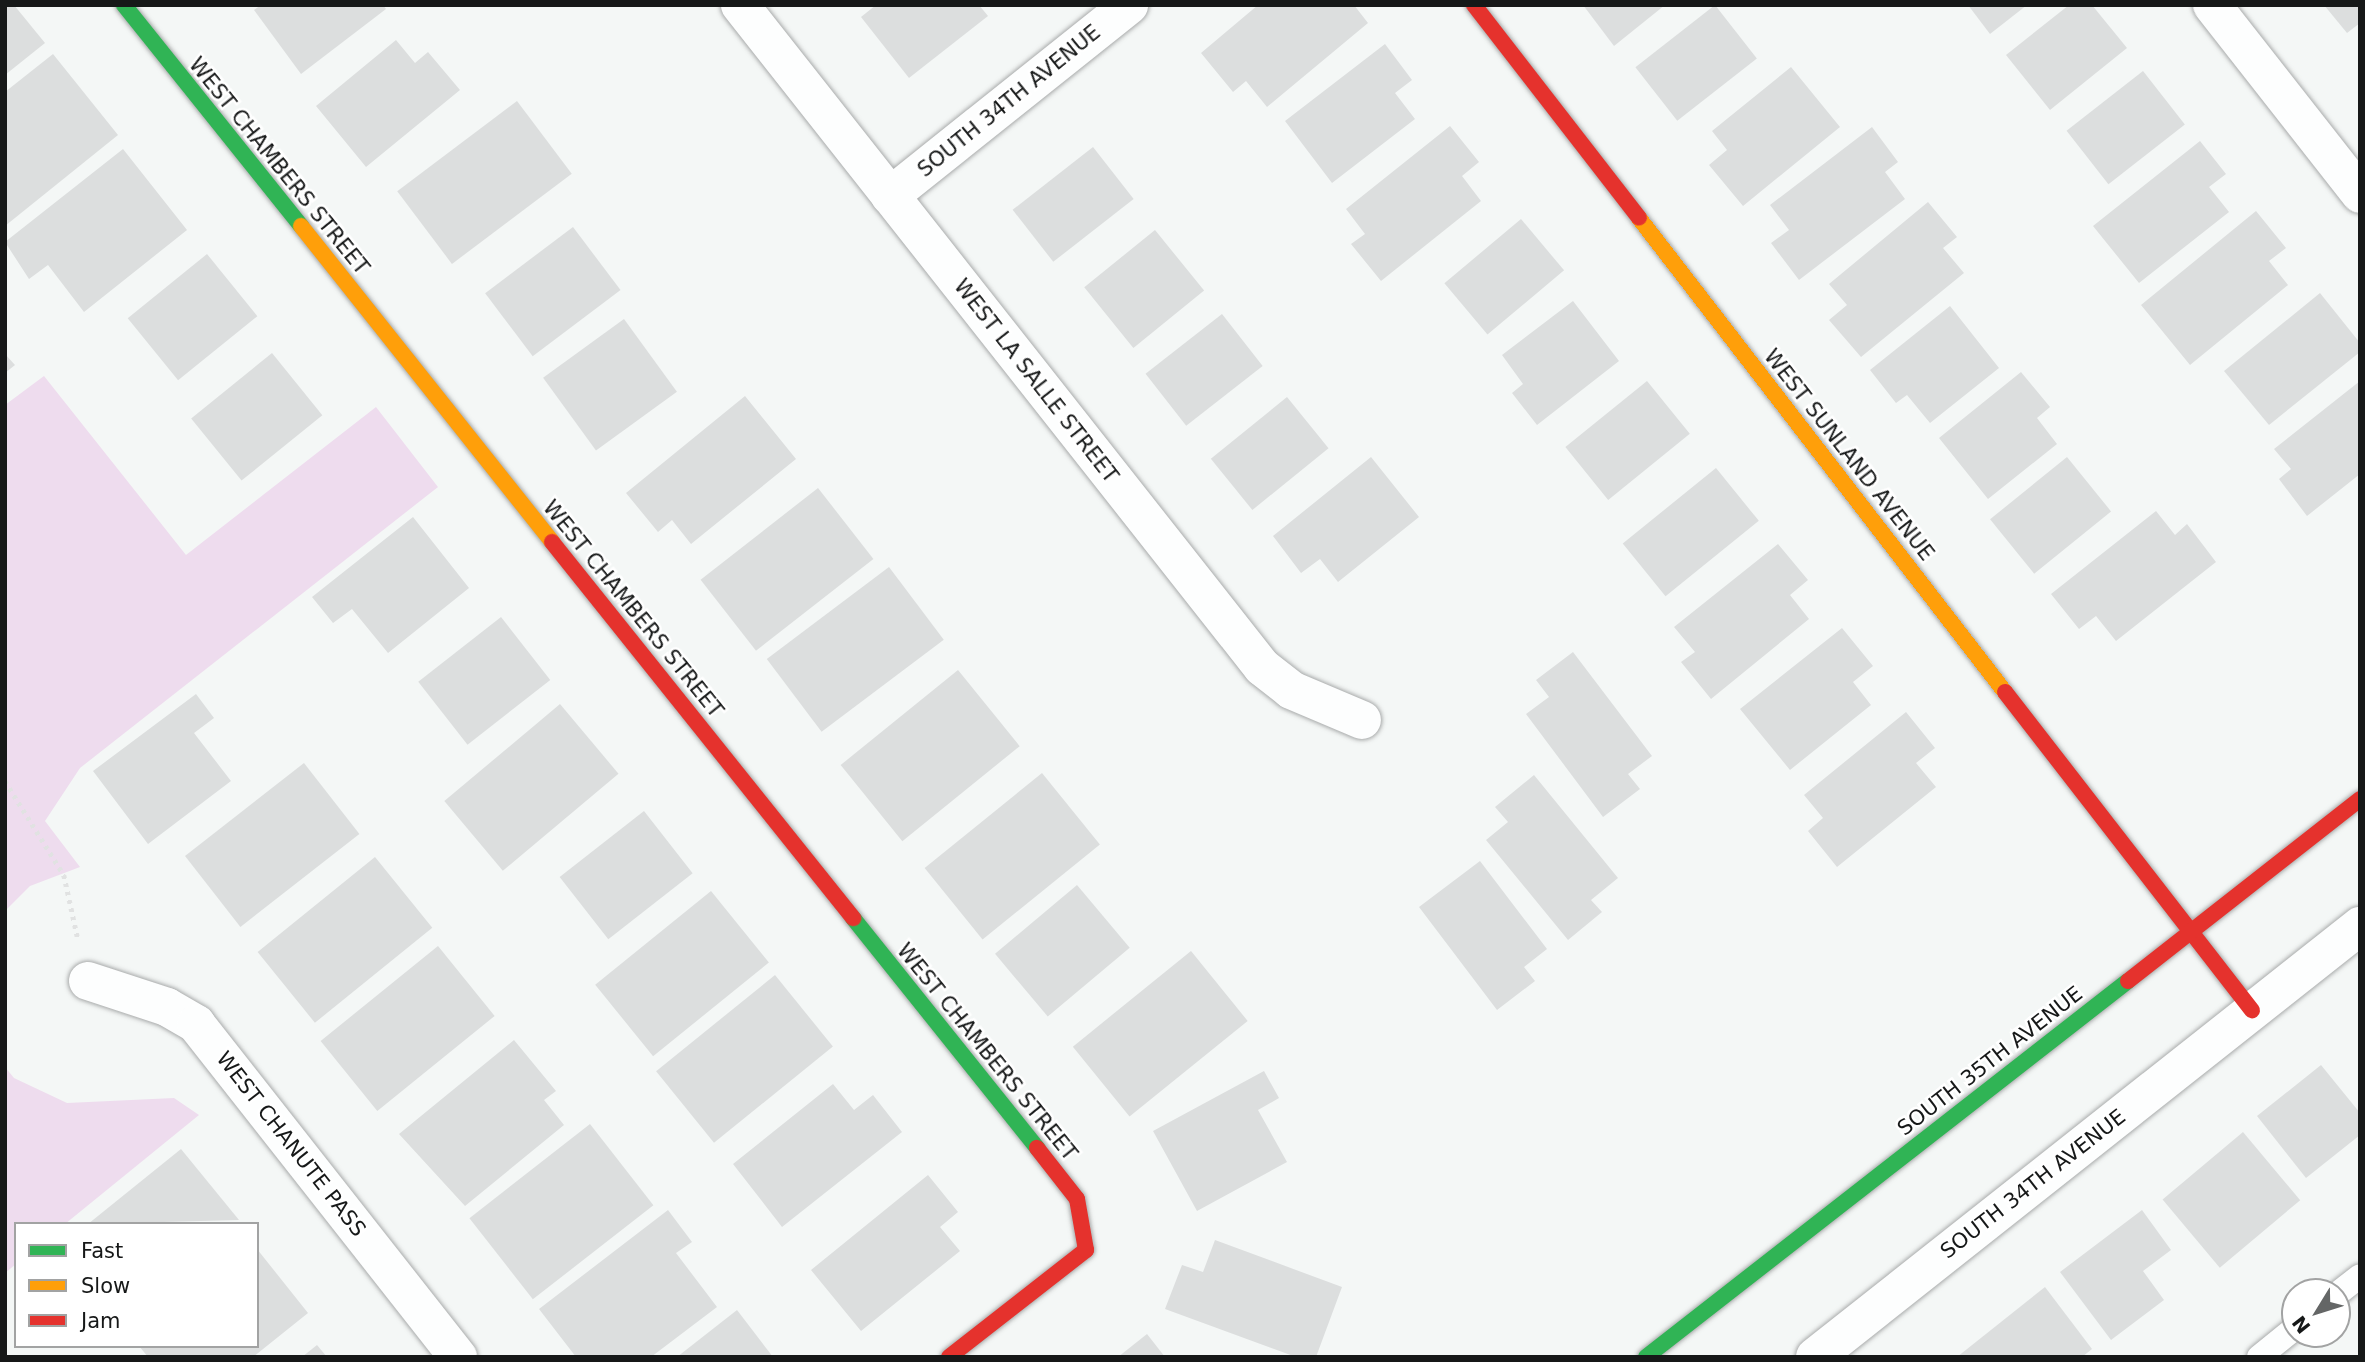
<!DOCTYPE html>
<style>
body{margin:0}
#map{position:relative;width:2365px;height:1362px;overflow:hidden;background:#f4f7f6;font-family:"DejaVu Sans",sans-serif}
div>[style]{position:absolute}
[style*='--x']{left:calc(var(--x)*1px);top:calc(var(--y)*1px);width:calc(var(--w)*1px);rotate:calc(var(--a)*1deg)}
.green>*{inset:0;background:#eedcee}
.building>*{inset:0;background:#dcdede;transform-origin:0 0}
.path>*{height:4.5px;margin-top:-2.25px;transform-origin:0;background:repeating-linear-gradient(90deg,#e1e2e2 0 3.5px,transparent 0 8.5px)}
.roads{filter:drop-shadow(0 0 2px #a9abab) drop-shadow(0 0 2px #a9abab)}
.lane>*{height:24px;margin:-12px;padding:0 12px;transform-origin:12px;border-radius:12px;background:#fdfefe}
.street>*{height:38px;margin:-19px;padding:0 19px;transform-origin:19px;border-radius:19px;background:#fdfefe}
.fast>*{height:16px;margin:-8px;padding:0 8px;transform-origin:8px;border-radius:8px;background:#30b455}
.slow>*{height:16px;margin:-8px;padding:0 8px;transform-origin:8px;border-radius:8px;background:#ff9f0a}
.jam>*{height:16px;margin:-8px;padding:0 8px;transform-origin:8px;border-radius:8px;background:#e5322d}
span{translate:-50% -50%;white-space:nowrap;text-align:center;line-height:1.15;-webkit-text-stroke:5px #fff;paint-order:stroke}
.street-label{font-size:21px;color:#161818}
.frame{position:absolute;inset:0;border:7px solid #161818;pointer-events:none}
.legend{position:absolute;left:14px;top:1222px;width:245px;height:126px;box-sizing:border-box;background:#fff;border:2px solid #a2a3a3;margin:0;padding:9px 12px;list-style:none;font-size:21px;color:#161818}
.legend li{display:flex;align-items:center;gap:14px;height:35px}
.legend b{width:35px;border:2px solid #a2a3a3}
.north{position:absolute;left:2281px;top:1278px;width:70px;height:70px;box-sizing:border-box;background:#fff;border:2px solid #a2a3a3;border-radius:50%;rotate:232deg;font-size:19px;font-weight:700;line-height:28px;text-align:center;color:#161818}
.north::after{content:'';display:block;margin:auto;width:24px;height:32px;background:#646666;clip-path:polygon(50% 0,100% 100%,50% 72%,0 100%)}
</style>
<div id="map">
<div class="green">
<i style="clip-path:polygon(44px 376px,186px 555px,376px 407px,438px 487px,80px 768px,45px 821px,80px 867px,30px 886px,5px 911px,5px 405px)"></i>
<i style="clip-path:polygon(5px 1067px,14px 1078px,67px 1103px,174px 1098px,199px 1115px,65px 1224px,16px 1224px,16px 1264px,5px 1273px)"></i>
</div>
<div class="building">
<i style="clip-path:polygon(5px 5px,14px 5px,45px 43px,5px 75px)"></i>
<i style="clip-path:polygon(261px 5px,383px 5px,386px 9px,301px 74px,254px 10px)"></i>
<i style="clip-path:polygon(876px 5px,979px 5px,988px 16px,909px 78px,861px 17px)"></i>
<i style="clip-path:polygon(1258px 5px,1354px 5px,1368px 23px,1267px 107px,1246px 81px,1233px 92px,1201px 53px)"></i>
<i style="clip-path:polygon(1583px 5px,1665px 5px,1614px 46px)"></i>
<i style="left:1715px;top:5px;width:68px;height:101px;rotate:52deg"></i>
<i style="clip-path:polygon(1968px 5px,2027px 5px,1990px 34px)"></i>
<i style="clip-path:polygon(2069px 5px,2092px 5px,2127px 48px,2050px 110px,2006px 55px)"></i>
<i style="clip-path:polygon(2324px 5px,2360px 5px,2360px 23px,2347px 33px)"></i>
<i style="clip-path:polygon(396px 40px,415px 63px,428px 52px,460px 90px,366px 167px,316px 106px)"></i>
<i style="clip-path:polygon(1385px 44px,1412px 80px,1395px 93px,1415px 119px,1332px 183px,1285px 121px)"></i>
<i style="clip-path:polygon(53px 54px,118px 135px,5px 226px,5px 92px)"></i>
<i style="clip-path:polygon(1791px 67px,1840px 127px,1743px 206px,1709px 165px,1727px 150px,1712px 131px)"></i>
<i style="left:2143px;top:71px;width:68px;height:97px;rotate:52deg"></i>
<i style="left:517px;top:101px;width:91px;height:150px;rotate:53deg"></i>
<i style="clip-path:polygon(1450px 126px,1479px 162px,1462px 176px,1481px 201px,1381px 281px,1351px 244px,1365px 234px,1346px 209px)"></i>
<i style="clip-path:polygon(1872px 127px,1898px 162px,1885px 172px,1905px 199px,1799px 280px,1771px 243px,1789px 230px,1770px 205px)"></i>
<i style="clip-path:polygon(2200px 141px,2226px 174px,2209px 187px,2229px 212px,2139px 283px,2093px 226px)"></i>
<i style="left:1093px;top:147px;width:66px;height:102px;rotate:52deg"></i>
<i style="clip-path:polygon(123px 149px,187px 230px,84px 312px,48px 265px,29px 279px,5px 242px)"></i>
<i style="clip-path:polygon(1928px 202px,1957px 237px,1943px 248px,1964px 273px,1861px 357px,1829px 320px,1847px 305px,1829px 284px)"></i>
<i style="clip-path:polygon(2256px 211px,2286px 248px,2269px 261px,2288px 285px,2190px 365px,2141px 305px)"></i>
<i style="left:1521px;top:219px;width:67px;height:100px;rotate:50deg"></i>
<i style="left:573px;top:227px;width:79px;height:110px;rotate:53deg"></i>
<i style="left:1155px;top:230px;width:78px;height:91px;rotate:51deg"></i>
<i style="left:207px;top:254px;width:80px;height:102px;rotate:51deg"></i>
<i style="clip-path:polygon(2320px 293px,2360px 343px,2360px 352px,2269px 425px,2224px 371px)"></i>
<i style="clip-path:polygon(1573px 301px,1619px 361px,1537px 425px,1512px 393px,1523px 384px,1502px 355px)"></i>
<i style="clip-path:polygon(1950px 306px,1999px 368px,1930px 423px,1907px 395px,1896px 403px,1870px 370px)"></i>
<i style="left:1222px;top:314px;width:66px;height:97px;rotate:52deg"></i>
<i style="left:624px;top:319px;width:90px;height:100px;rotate:54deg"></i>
<i style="left:272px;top:353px;width:80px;height:104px;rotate:51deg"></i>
<i style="clip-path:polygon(5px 354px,15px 365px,5px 373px)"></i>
<i style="clip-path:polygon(2021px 372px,2050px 407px,2037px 418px,2057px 444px,1988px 499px,1939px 438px)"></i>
<i style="left:1647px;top:381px;width:68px;height:105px;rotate:51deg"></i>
<i style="clip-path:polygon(2360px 381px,2360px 474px,2307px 516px,2279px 479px,2291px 469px,2274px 449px)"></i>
<i style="clip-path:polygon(745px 396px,796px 459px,691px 544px,672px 520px,658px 532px,626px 493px)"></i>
<i style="left:1287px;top:397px;width:66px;height:98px;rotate:51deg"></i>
<i style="clip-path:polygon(1371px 457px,1419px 517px,1338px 582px,1320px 559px,1301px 573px,1273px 536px)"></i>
<i style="left:2067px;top:457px;width:70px;height:99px;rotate:51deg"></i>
<i style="left:1716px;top:468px;width:68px;height:120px;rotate:51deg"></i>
<i style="left:818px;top:488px;width:90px;height:149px;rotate:52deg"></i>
<i style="clip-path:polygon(2156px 511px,2175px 535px,2187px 524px,2216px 562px,2116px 641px,2096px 616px,2079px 629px,2051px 594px)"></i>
<i style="clip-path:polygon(413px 517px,469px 588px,388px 653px,352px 609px,333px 623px,312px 597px)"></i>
<i style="clip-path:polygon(1778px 544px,1808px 580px,1790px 595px,1809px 619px,1711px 699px,1681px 662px,1695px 652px,1674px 627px)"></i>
<i style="left:889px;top:567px;width:91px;height:153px;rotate:53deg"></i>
<i style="left:501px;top:617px;width:80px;height:105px;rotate:52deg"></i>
<i style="clip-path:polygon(1842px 628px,1873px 666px,1853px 682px,1871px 705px,1790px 770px,1740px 709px)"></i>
<i style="clip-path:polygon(1573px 652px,1652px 756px,1628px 774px,1640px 789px,1603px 817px,1526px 714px,1549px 697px,1536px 680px)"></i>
<i style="left:958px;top:670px;width:98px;height:151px;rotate:51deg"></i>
<i style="clip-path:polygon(196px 694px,214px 718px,194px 733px,231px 781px,148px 844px,93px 771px)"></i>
<i style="left:560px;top:704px;width:91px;height:151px;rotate:50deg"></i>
<i style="clip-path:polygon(1906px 712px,1935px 748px,1916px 763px,1936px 787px,1837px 867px,1808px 831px,1823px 818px,1804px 795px)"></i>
<i style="left:304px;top:763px;width:90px;height:151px;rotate:52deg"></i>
<i style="left:1042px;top:773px;width:92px;height:151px;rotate:51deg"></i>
<i style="clip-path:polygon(1534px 775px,1618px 878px,1591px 900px,1602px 912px,1568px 940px,1486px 840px,1508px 822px,1495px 807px)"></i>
<i style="left:644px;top:811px;width:79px;height:107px;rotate:52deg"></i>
<i style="left:375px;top:857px;width:91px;height:151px;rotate:51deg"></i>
<i style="clip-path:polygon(1480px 861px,1547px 949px,1524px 967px,1535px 981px,1497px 1010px,1419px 907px)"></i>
<i style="left:1077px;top:885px;width:82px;height:107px;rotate:50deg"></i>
<i style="left:711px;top:891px;width:92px;height:149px;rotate:51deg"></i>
<i style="left:438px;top:946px;width:90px;height:151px;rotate:51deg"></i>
<i style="left:1191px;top:951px;width:90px;height:152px;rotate:51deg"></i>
<i style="left:775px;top:975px;width:92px;height:153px;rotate:51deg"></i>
<i style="clip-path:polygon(514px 1040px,556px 1091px,544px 1100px,564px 1125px,465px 1206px,399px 1134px)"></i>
<i style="clip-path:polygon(2321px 1065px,2360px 1113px,2360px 1135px,2306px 1178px,2257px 1116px)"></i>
<i style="clip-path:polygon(1264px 1071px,1279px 1098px,1258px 1110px,1287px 1162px,1197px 1211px,1153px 1131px)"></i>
<i style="clip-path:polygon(833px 1084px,854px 1110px,873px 1095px,902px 1132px,782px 1227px,733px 1164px)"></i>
<i style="left:590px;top:1124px;width:103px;height:153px;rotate:52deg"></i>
<i style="left:2243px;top:1132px;width:89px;height:105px;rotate:50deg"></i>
<i style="clip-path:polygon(181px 1149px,239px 1220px,88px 1224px)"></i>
<i style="clip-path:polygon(928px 1175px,958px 1212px,940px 1227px,960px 1251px,861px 1331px,811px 1270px)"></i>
<i style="clip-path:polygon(668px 1210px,692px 1242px,676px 1253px,717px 1307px,651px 1357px,576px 1357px,539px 1309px)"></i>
<i style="clip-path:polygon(2142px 1210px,2171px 1250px,2143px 1271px,2164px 1300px,2111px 1340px,2060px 1272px)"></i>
<i style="clip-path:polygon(1215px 1240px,1342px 1287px,1316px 1357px,1296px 1357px,1165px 1309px,1182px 1265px,1203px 1272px)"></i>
<i style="clip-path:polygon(257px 1249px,308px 1313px,253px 1357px,148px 1357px,139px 1346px,257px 1346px)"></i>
<i style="clip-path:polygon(2045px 1287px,2092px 1349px,2082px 1357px,1957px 1357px)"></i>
<i style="clip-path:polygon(737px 1310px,773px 1357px,677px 1357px)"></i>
<i style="clip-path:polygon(1147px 1334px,1165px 1357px,1118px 1357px)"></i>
<i style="clip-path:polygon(317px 1345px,327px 1357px,302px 1357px)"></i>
</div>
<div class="path">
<i style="--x:5;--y:781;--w:111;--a:57.9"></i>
<i style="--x:64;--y:875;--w:66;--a:77.7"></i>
</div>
<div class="roads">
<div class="lane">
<i style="--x:2337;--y:1294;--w:29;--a:-38"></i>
<i style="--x:2259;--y:1357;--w:46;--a:-38.9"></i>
</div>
<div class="street">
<i style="--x:740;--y:5;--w:843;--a:51.74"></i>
<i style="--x:1262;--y:667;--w:37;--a:38"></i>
<i style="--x:1291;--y:690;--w:77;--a:22.9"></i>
<i style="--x:2212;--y:5;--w:240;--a:51.9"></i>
<i style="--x:890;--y:196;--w:306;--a:-38.6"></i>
<i style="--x:88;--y:981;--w:83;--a:18.2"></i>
<i style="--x:167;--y:1007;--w:34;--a:30"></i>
<i style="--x:196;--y:1024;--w:424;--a:51.8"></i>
<i style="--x:1815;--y:1357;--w:695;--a:-38.34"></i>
</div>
<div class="fast">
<i style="--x:124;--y:5;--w:283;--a:51.3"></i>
<i style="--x:853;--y:918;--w:295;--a:51.3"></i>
<i style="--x:1646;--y:1357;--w:611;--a:-37.96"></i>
</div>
<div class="slow">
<i style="--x:1639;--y:218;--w:599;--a:52.33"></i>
<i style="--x:301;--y:226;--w:404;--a:51.5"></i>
</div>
<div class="jam">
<i style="--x:1474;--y:5;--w:269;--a:52.2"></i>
<i style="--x:552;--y:542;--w:482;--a:51.3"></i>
<i style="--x:2005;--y:692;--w:403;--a:52.2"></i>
<i style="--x:2128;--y:981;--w:295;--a:-38.1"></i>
<i style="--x:949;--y:1357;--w:174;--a:-38"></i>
<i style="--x:1086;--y:1250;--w:52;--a:-100"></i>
<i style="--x:1077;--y:1199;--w:65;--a:-128.1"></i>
</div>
</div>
<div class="street-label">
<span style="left:1009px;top:101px;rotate:-39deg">SOUTH 34TH AVENUE</span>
<span style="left:279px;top:166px;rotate:51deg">WEST CHAMBERS STREET</span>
<span style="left:1036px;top:381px;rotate:52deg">WEST LA SALLE STREET</span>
<span style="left:1849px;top:455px;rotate:52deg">WEST SUNLAND AVENUE</span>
<span style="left:633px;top:609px;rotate:51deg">WEST CHAMBERS STREET</span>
<span style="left:987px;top:1052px;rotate:51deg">WEST CHAMBERS STREET</span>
<span style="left:1990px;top:1061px;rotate:-38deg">SOUTH 35TH AVENUE</span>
<span style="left:291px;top:1144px;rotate:52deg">WEST CHANUTE PASS</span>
<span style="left:2033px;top:1184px;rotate:-38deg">SOUTH 34TH AVENUE</span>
</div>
<div class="frame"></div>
<ul class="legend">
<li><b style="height:9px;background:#30b455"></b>Fast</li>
<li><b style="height:9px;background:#ff9f0a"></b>Slow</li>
<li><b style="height:9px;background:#e5322d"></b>Jam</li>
</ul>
<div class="north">N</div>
</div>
